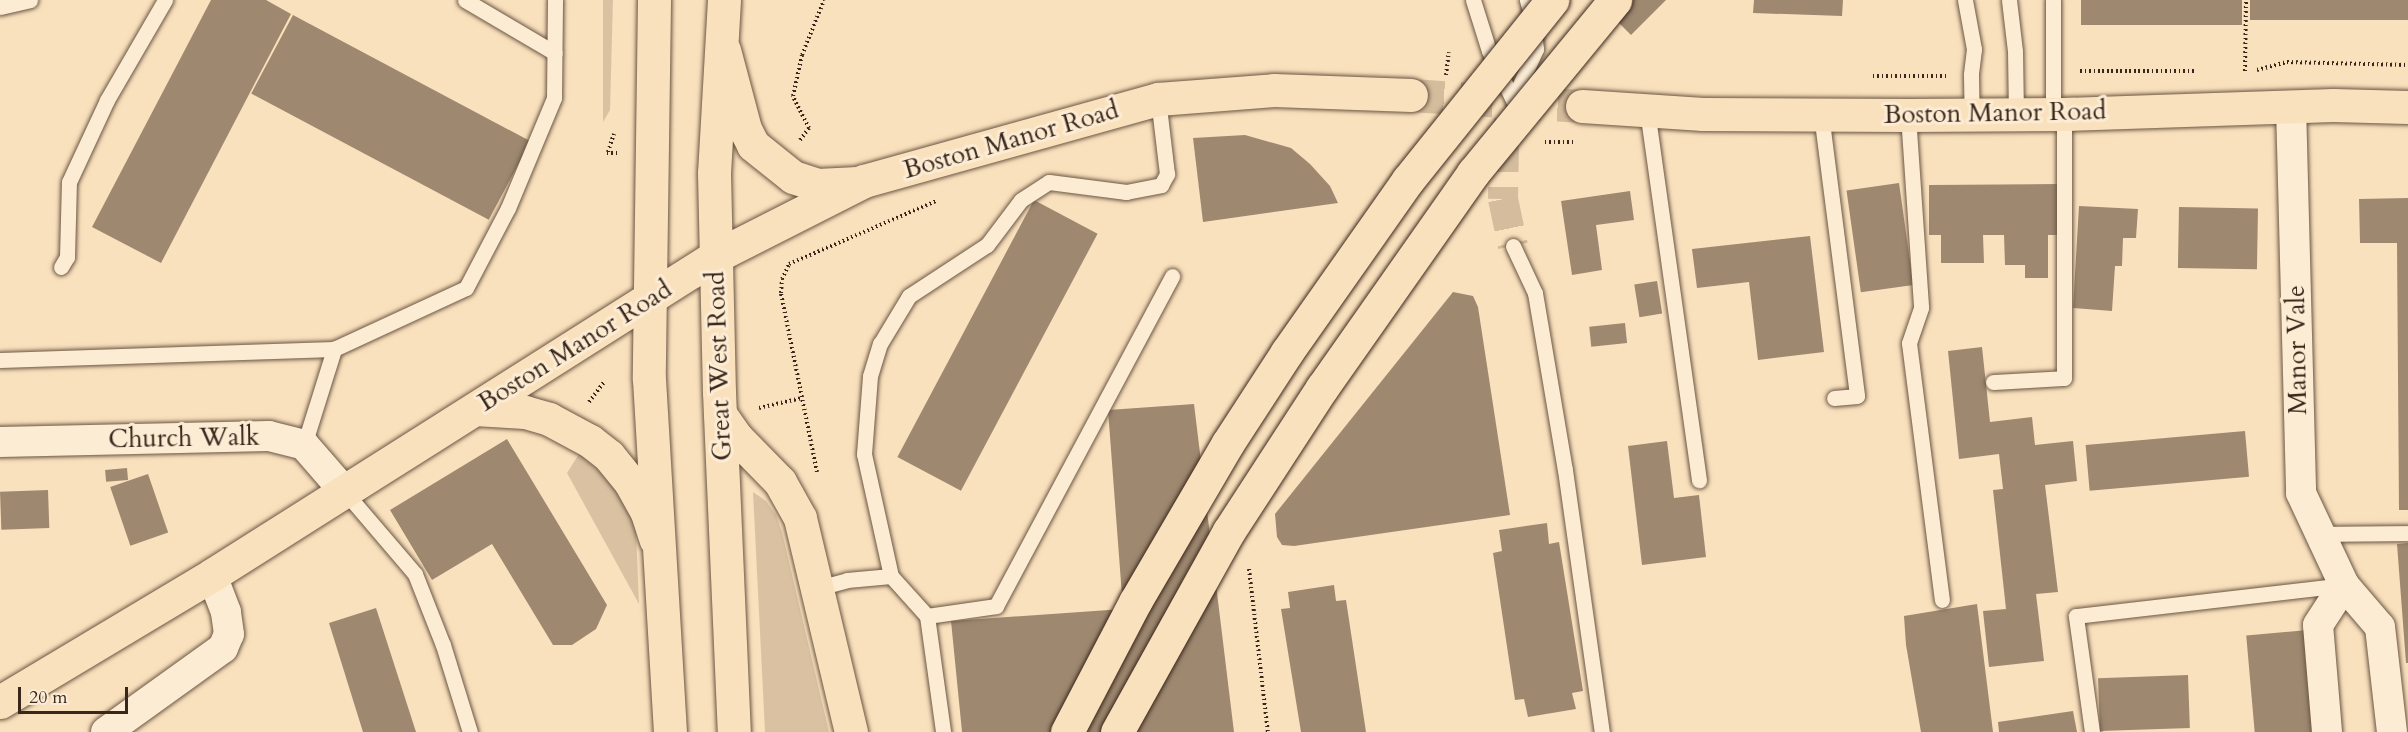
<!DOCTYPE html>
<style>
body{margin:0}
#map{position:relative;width:2408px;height:732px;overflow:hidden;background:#fae1bd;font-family:Cardo,serif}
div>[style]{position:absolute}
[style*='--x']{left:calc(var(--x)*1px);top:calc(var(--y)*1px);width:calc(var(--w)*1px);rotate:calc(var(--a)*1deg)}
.green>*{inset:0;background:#d9c1a2}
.building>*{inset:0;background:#9e8870;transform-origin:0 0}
.street-tunnel>*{height:30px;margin-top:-15px;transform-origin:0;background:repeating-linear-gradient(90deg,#d4bc9d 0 30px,transparent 0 45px)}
.primary-tunnel>*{height:33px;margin-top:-16.5px;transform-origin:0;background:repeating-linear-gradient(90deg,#d4bc9d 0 33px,transparent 0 49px)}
.path>*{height:4px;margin-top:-2px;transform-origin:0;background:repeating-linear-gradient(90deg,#3a271c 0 1.5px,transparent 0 4.5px)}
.roads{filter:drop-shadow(0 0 2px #6a5644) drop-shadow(0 0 2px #6a5644)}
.lane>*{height:15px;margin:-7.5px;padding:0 7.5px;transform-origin:7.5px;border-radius:7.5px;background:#fcecd4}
.street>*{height:30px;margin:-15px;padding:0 15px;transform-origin:15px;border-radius:15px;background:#fcecd4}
.primary>*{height:33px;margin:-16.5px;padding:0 16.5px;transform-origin:16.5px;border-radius:16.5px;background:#fae1bd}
.highway>*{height:33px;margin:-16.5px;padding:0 16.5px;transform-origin:16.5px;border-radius:16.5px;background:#fae1bd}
.bridges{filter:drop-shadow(0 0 2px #3a271c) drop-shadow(0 0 2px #3a271c)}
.highway-bridge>*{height:33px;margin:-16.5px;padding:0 16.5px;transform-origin:16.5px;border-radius:16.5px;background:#fae1bd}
span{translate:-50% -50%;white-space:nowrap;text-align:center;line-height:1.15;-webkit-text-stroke:6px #fcecd4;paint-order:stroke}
.street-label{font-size:26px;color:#3a271c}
.scale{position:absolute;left:18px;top:687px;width:110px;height:27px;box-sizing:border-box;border:3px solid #3a271c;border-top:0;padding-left:8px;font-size:18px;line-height:21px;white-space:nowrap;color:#3a271c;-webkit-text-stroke:4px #fcecd4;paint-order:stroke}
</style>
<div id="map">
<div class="green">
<i style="clip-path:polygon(603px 0,613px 0,610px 110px,603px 122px)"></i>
<i style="clip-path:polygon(579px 454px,600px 471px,631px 509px,636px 532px,639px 604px,567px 473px)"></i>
<i style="clip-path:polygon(753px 492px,766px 501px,776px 515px,782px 532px,829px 732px,765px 732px)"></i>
</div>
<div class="building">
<i style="clip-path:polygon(211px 0,266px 0,291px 14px,161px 263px,92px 227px)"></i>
<i style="clip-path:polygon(1596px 0,1666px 0,1631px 35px)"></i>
<i style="clip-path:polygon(1754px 0,1843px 0,1842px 16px,1753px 13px)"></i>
<i style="left:2081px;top:0;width:161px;height:25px"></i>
<i style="left:2250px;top:0;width:158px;height:20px"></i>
<i style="left:293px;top:15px;width:269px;height:89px;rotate:28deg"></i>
<i style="clip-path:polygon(1245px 135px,1291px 148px,1310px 164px,1330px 186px,1338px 203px,1203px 222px,1193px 138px)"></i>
<i style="left:1899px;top:183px;width:103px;height:53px;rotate:82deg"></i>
<i style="clip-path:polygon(2057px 184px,2057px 235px,2048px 235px,2048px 278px,2025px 278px,2025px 265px,2005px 265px,2004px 235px,1983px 235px,1984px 263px,1941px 263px,1941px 235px,1929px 235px,1929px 185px)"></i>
<i style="clip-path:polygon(1630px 191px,1634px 220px,1596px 225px,1602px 270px,1572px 275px,1561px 201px)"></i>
<i style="clip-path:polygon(2408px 198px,2408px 510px,2399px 510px,2397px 243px,2360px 243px,2359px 199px)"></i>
<i style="left:1034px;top:200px;width:72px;height:291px;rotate:28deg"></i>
<i style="clip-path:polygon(2079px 206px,2138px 209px,2136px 238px,2123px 238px,2122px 266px,2115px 266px,2112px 311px,2073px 308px)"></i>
<i style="left:2179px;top:207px;width:79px;height:61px;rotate:1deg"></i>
<i style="clip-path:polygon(1810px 236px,1824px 352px,1758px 360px,1749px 282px,1697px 288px,1692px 249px)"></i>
<i style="left:1657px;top:281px;width:33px;height:23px;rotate:81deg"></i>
<i style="clip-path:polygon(1453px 292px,1473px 296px,1478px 307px,1510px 515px,1294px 546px,1282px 545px,1277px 537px,1275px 514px)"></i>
<i style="left:1625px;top:323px;width:20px;height:36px;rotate:84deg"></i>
<i style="clip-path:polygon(1982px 347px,1990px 422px,2032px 417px,2035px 445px,2073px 441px,2077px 481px,2045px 485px,2058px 592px,2036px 594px,2044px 661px,1989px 667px,1983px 611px,2006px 609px,1993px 490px,2003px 489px,1999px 454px,1959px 459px,1948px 351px)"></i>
<i style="clip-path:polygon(1194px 404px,1234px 732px,962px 732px,951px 621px,1123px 609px,1108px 410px)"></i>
<i style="left:2245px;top:431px;width:46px;height:160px;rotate:85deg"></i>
<i style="clip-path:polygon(507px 439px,607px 605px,596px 629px,572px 645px,553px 645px,492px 544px,432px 580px,390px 510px)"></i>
<i style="clip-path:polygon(1667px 441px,1674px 498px,1699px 495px,1706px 557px,1642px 565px,1628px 446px)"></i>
<i style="left:127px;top:468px;width:12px;height:22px;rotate:85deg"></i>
<i style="left:148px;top:474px;width:62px;height:40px;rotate:71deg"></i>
<i style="left:48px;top:490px;width:38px;height:48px;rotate:88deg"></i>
<i style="clip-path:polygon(1547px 523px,1549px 544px,1559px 542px,1583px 691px,1572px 693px,1576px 709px,1528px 717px,1524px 699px,1515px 700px,1493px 553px,1502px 551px,1499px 530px)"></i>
<i style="clip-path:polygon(2408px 543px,2408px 663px,2406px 663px,2397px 544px)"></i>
<i style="clip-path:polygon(1334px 585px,1336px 601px,1346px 600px,1366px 732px,1301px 732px,1281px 609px,1290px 608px,1288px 592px)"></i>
<i style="clip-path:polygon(1977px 604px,1993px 732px,1921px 732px,1906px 645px,1904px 616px)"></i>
<i style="clip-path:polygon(376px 608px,416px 732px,363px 732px,329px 623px)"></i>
<i style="left:2308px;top:630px;width:102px;height:62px;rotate:85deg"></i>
<i style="left:2188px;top:675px;width:53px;height:90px;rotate:88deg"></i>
<i style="clip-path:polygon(2073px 711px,2077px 732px,1999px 732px,1998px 722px)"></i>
</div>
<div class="street-tunnel">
<i style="--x:1509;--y:121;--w:22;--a:103"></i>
<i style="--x:1504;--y:142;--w:57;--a:91"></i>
<i style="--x:1503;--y:199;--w:48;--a:78"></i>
</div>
<div class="primary-tunnel">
<i style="--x:1411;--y:95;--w:171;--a:3.7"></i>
</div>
<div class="path">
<i style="--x:2257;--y:70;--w:31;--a:-15"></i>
<i style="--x:2287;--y:62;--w:121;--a:1.4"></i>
<i style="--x:2080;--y:71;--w:115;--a:0"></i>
<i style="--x:2245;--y:71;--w:71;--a:-89.2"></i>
<i style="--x:1446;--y:75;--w:23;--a:-83"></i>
<i style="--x:1873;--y:76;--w:74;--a:0"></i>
<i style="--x:800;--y:140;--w:15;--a:-53"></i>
<i style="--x:809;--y:128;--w:36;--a:-117"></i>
<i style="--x:793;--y:96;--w:42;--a:-77.6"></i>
<i style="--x:802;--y:55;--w:59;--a:-68.2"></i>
<i style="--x:1545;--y:142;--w:31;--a:0"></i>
<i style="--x:608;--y:152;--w:19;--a:-72"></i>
<i style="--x:607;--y:153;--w:11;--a:0"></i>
<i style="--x:589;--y:402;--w:26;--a:-53"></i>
<i style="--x:759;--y:408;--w:44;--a:-13.1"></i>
<i style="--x:817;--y:472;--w:183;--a:-101.4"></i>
<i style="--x:781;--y:293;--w:14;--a:-86"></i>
<i style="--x:782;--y:279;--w:17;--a:-65"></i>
<i style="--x:789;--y:264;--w:160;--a:-23.2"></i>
<i style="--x:1249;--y:569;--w:164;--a:83.4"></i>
</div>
<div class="roads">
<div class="lane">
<i style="--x:465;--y:0;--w:104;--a:30.5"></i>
<i style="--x:1473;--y:0;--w:53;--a:72.6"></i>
<i style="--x:1489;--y:51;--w:55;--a:63.9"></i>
<i style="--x:1965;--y:0;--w:50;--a:79.6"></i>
<i style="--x:1974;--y:49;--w:26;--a:97"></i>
<i style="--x:1971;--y:75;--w:39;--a:89"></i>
<i style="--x:2009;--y:0;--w:51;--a:83.3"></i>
<i style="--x:2015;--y:51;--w:62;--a:89.1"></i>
<i style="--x:0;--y:7;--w:31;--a:-13"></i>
<i style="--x:1513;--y:100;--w:56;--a:-65.7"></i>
<i style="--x:1536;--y:49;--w:29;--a:-96"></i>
<i style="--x:1533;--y:20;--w:21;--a:-107"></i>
<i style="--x:1647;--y:110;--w:374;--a:82"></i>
<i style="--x:1821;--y:114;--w:284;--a:82.7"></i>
<i style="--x:1857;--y:396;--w:23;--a:175"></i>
<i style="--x:2053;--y:114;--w:114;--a:-90"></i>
<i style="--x:1908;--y:115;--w:193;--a:86.1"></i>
<i style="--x:1921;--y:308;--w:37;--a:109"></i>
<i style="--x:1909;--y:343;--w:259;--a:82.7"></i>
<i style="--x:1513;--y:246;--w:52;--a:64.9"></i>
<i style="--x:1535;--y:293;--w:180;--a:80.4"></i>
<i style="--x:1565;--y:470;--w:265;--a:82"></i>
<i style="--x:61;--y:267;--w:12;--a:-59"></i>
<i style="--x:67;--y:257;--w:75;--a:-88.5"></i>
<i style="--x:69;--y:182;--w:90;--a:-65.1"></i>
<i style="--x:107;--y:100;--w:116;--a:-59.9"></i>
<i style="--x:0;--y:360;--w:334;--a:-1.9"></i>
<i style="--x:334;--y:349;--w:145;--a:-24.8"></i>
<i style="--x:466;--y:288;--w:90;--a:-62.3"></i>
<i style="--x:508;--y:208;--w:119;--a:-67.3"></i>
<i style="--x:554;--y:98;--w:98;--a:-89.4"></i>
<i style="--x:1993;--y:382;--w:71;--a:-3.2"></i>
<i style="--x:2064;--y:378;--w:264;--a:-90"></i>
<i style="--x:304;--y:445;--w:101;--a:-72.6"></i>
<i style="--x:345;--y:492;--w:108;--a:49.5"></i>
<i style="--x:415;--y:574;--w:76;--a:68.5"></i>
<i style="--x:443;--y:645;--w:91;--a:72.8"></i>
<i style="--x:2318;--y:534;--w:90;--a:-0.6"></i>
<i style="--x:891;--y:576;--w:54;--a:48"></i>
<i style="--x:927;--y:616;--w:70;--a:-8.2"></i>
<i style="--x:996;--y:606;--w:374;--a:-61.9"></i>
<i style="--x:818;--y:588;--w:30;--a:-15"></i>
<i style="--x:847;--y:580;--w:44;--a:-5.2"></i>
<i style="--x:891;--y:576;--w:125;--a:-102.5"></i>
<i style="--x:864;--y:454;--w:78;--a:-85.6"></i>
<i style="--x:870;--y:376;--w:34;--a:-73"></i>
<i style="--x:880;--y:344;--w:56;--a:-58.9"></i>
<i style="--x:909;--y:296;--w:93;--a:-33.2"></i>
<i style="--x:987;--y:245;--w:56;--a:-52.9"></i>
<i style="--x:1021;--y:200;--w:33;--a:-33"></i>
<i style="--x:1049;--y:182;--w:78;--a:7.4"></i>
<i style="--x:1126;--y:192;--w:36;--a:-11"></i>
<i style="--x:1161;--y:185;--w:13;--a:-61"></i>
<i style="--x:1167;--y:174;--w:76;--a:-96.8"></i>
<i style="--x:927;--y:616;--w:117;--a:82.1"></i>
<i style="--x:2092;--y:732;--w:117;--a:-97.9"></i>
<i style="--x:2076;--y:616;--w:270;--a:-6.6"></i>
</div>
<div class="street">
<i style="--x:2291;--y:106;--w:387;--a:88.5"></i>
<i style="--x:2301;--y:493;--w:102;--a:64.9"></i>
<i style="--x:2344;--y:585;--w:55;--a:49.4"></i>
<i style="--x:2380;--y:627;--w:106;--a:83.5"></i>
<i style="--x:0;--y:442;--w:269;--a:-1.3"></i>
<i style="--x:269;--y:436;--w:36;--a:14"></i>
<i style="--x:304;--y:445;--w:62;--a:48.9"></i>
<i style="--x:106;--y:732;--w:144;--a:-35.7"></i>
<i style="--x:223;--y:648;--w:15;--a:-67"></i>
<i style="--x:229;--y:634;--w:22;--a:-98"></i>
<i style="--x:226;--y:612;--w:40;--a:-111"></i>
<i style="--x:2327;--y:732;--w:107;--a:-94.8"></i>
<i style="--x:2318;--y:625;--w:48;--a:-57"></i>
</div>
<div class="primary">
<i style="--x:724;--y:50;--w:82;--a:75.1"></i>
<i style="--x:745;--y:129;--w:18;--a:63"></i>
<i style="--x:753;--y:145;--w:51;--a:38.7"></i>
<i style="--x:793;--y:177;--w:25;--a:18"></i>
<i style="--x:817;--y:185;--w:36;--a:-3"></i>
<i style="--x:1582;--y:106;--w:121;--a:3.8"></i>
<i style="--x:1703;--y:114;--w:205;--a:0.3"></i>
<i style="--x:1908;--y:115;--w:156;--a:-0.4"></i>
<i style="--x:2064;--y:114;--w:269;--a:-1.9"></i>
<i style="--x:2333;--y:105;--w:75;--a:1.5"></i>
<i style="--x:475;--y:409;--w:50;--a:3.4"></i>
<i style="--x:525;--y:412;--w:25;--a:16"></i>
<i style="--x:549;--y:419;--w:47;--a:28.2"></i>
<i style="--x:590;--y:441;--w:24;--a:38"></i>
<i style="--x:609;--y:456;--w:33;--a:51"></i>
<i style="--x:630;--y:482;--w:35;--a:61"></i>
<i style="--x:647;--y:513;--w:28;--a:72"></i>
<i style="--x:0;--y:702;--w:247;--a:-30.9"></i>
<i style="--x:212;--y:575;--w:596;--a:-32.33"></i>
<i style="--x:716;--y:256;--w:166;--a:-26.9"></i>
<i style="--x:864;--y:181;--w:305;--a:-15.6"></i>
<i style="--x:1158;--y:99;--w:116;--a:-4.4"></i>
<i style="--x:1274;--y:90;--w:137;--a:2.1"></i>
</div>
<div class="highway">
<i style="--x:654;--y:0;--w:379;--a:90.8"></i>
<i style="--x:649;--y:379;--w:354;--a:86.6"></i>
<i style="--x:724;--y:0;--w:173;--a:93.3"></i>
<i style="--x:714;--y:173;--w:219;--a:88.7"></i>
<i style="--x:719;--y:392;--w:340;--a:87.5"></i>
<i style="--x:720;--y:414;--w:28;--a:55"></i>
<i style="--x:736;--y:437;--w:63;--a:45.6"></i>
<i style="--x:780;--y:482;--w:41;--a:60.9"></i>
<i style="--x:800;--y:518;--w:220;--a:76.6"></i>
</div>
</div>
<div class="bridges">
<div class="highway-bridge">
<i style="--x:1067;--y:732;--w:147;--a:-62.4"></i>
<i style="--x:1135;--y:602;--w:184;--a:-59.7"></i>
<i style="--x:1228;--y:443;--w:108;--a:-57"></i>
<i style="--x:1287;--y:352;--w:210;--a:-54.9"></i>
<i style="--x:1408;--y:180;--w:231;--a:-51.3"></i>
<i style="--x:1117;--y:732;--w:230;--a:-60.9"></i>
<i style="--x:1229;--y:531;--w:171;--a:-57"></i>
<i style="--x:1322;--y:388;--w:263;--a:-54.9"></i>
<i style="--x:1473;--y:173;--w:224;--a:-50.6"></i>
</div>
</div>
<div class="street-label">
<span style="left:1995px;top:113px;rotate:-1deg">Boston Manor Road</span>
<span style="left:1011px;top:140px;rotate:-16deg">Boston Manor Road</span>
<span style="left:575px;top:346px;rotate:-32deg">Boston Manor Road</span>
<span style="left:2297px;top:350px;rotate:-91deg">Manor Vale</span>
<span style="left:719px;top:366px;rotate:-92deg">Great West Road</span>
<span style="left:184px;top:438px;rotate:-1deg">Church Walk</span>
</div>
<div class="scale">20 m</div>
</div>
